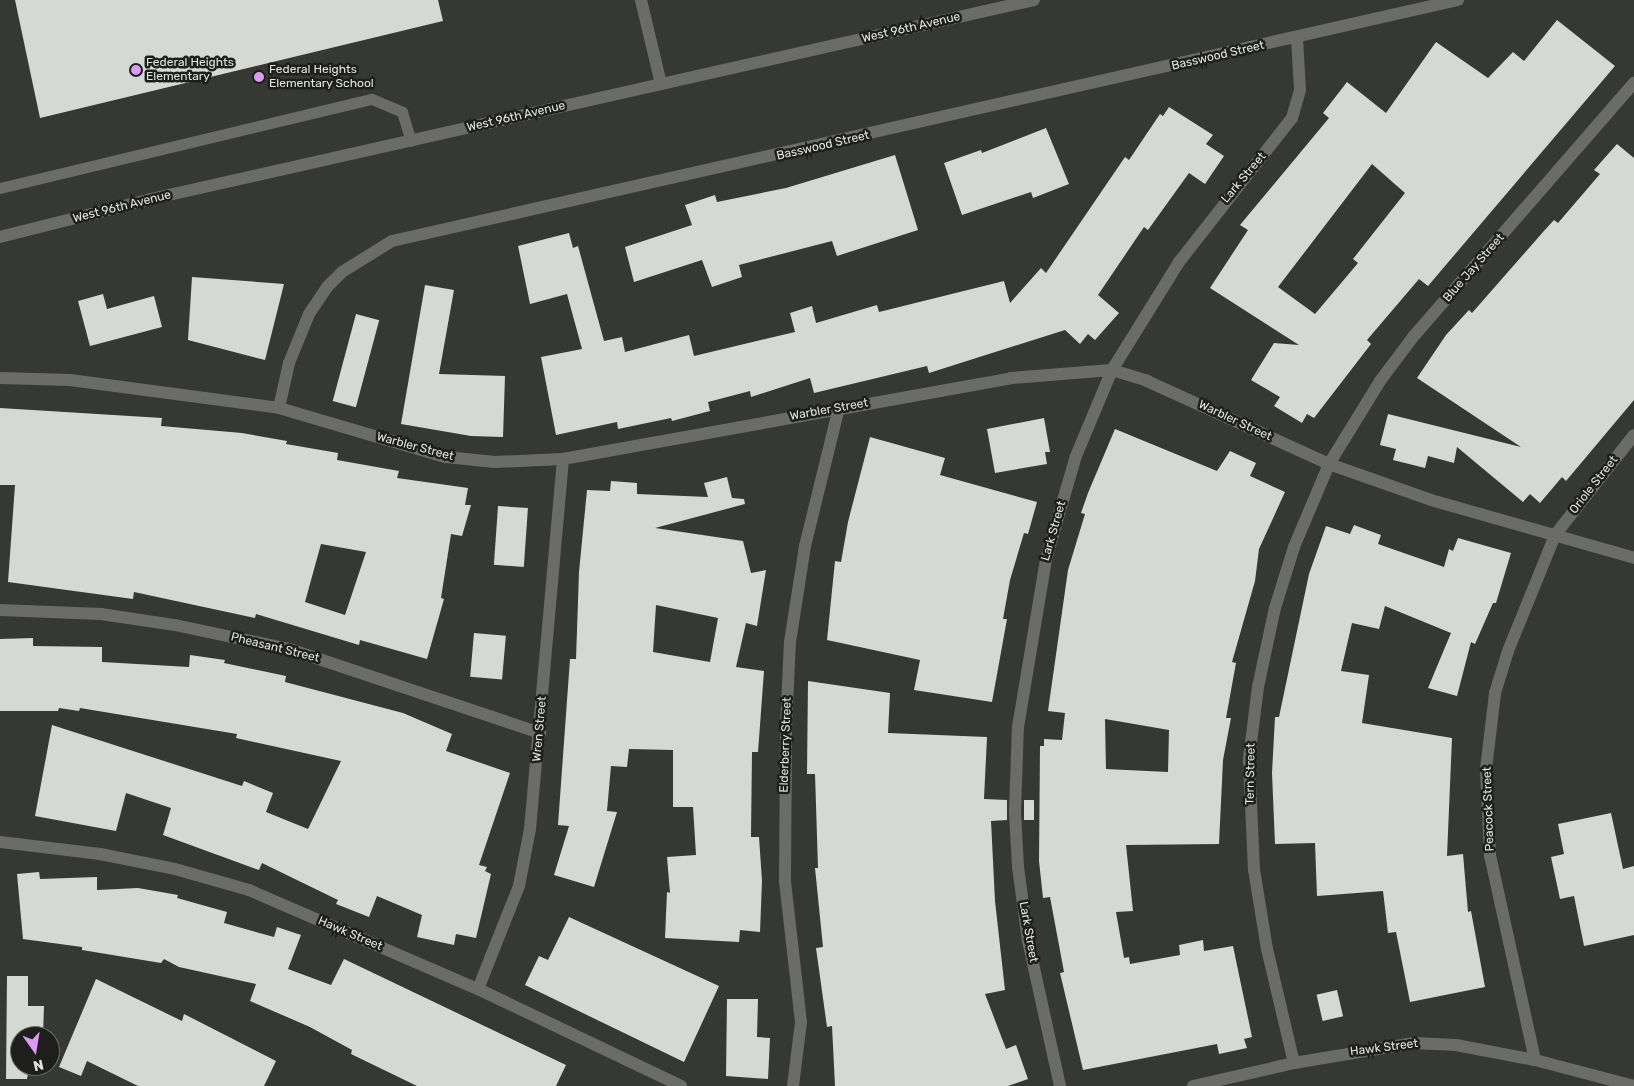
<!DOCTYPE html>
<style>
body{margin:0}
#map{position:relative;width:1634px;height:1086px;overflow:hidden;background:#363834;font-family:Rubik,sans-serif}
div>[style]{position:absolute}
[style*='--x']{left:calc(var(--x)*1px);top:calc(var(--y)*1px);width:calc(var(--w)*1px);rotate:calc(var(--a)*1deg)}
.building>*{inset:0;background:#d5d9d4;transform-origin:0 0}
.service>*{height:11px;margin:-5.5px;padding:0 5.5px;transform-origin:5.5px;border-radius:5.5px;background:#6b6c6a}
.minor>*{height:12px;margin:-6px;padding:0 6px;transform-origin:6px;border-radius:6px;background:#6b6c6a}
.tertiary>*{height:12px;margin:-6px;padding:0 6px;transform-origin:6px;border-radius:6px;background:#6b6c6a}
.dots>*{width:14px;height:14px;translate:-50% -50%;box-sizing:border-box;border:2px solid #1e1f1d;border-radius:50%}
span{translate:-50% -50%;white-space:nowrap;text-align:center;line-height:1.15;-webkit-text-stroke:5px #1e1f1d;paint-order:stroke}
.street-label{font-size:12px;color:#e2e3e1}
.poi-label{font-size:12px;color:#e2e3e1}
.left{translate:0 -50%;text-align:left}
.north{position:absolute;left:10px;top:1026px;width:50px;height:50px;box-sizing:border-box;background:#1e1f1d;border:1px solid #6c6d6b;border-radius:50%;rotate:167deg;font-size:14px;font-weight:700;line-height:20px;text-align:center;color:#e2e3e1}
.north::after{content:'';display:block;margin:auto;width:18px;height:22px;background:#da9af6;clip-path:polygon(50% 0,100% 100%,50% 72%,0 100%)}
</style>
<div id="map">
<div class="building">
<i style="clip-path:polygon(15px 0,438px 0,443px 21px,40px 118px)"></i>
<i style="clip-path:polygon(evenodd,1557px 20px,1615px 66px,1428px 286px,1419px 279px,1367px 340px,1371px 344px,1314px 418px,1307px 414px,1302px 423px,1274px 406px,1280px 397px,1251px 380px,1274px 343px,1299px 345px,1210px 288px,1248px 230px,1240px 225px,1329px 118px,1323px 113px,1347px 82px,1386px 113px,1436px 42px,1488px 78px,1513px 52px,1524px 61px,1557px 20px,1372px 164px,1405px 193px,1353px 259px,1358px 263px,1315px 314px,1278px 287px,1372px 164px)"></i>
<i style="clip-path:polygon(1169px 107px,1213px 135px,1206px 144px,1224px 156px,1205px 184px,1189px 173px,1148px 230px,1144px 227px,1098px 295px,1119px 313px,1095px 340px,1088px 334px,1080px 344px,1065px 330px,929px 373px,927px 366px,814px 393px,810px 378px,751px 397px,750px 391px,708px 402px,710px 411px,672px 421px,671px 418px,618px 429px,617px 422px,556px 435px,541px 357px,582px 349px,567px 294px,530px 304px,518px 246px,569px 233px,573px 248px,578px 246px,604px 341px,622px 337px,625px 352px,689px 335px,694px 356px,795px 332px,790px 313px,812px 306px,816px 323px,877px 305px,879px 312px,1004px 281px,1010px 303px,1041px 268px,1046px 273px,1125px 157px,1129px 160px,1160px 114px,1163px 116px)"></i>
<i style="clip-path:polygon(1046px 128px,1069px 184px,1033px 198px,1031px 192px,962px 215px,944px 163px,981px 150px,982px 153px)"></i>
<i style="clip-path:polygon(1617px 144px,1634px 158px,1634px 400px,1566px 481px,1562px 477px,1540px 503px,1530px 494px,1523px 502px,1457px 447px,1454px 463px,1428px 456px,1425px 468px,1393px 460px,1396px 449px,1380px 445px,1388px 414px,1521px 447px,1417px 378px,1446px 335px,1469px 310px,1472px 313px,1543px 232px,1554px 220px,1558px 223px,1600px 174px,1594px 170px)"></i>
<i style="clip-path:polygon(895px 155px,918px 230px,837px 256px,832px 241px,739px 265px,742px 277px,712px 287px,702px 260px,634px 282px,625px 247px,692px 225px,685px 205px,715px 195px,717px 202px,786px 188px)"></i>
<i style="clip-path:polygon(192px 277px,284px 284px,265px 360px,188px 340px)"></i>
<i style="clip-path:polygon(425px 285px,454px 290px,439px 374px,505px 376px,503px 437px,471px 436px,401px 424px)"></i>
<i style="clip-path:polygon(103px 294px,107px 309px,154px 296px,162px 327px,90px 346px,78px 301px)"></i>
<i style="left:356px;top:314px;width:24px;height:90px;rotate:15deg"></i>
<i style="clip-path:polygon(evenodd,0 408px,162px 418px,161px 426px,242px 433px,287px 441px,286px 444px,338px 453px,337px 460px,399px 471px,397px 478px,468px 488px,465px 505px,471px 505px,462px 536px,451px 534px,441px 598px,444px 599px,427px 659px,360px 640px,359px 645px,256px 614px,255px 618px,134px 592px,133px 599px,8px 582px,15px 485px,0 485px,0 408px,321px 544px,366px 552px,345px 615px,305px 602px,321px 544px)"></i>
<i style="clip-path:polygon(1044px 418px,1050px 452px,1045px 452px,1047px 464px,995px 473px,987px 429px)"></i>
<i style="clip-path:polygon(evenodd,1115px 429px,1217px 471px,1230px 451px,1256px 463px,1250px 476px,1285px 492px,1259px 549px,1255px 581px,1232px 662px,1236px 663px,1226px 718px,1231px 718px,1223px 760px,1219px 844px,1126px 845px,1133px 911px,1116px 912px,1124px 958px,1129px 957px,1130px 964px,1180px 955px,1179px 945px,1203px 940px,1204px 951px,1233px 946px,1252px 1037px,1244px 1039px,1247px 1048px,1219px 1054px,1217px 1044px,1083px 1070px,1060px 973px,1064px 972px,1050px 897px,1043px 898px,1039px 861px,1040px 746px,1044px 746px,1044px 739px,1062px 740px,1065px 713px,1048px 711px,1068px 570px,1085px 514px,1081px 513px,1088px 493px,1115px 429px,1105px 719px,1169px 730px,1168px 772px,1106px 769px,1105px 719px)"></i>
<i style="clip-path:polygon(870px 437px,945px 458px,940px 475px,1037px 502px,1028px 534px,1024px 533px,1010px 580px,1003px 619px,1007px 619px,992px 702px,914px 690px,920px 660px,827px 640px,835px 561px,841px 562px,848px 522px)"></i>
<i style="clip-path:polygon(evenodd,727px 477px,732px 498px,744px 499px,745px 504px,655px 528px,743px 541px,751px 573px,766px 570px,757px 626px,746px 623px,736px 667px,764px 671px,758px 752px,752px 752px,751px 837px,759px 837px,762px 881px,760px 932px,740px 930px,739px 942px,665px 938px,667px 892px,670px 893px,667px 857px,696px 855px,693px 807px,673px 807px,673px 750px,629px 749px,627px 767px,611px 766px,607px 811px,617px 812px,594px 887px,554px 875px,569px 826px,558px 825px,570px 659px,576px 659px,579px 572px,587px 490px,610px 491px,611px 481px,637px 483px,637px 494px,708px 497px,704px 483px,727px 477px,656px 605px,718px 618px,710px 662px,653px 652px,656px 605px)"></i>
<i style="left:498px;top:506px;width:30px;height:59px;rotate:4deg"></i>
<i style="clip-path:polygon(1354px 525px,1381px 535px,1378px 544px,1444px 567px,1449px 549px,1453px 551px,1458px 538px,1511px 553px,1496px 603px,1493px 603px,1475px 644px,1471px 642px,1457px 696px,1428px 688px,1451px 633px,1385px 606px,1379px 629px,1352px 623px,1341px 671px,1369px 675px,1362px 723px,1452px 738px,1447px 856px,1463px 854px,1468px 912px,1471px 911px,1485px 987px,1410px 1002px,1396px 932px,1388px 933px,1383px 891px,1317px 896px,1315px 843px,1275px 844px,1272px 773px,1275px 717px,1279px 717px,1309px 574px,1326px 526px,1350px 534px)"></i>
<i style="left:474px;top:633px;width:32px;height:44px;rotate:5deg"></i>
<i style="clip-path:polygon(33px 638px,33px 646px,102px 647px,102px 662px,189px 667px,190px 655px,225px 660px,224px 663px,286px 676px,285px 682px,403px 713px,452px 734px,446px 751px,510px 773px,479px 865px,487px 867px,485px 871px,491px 874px,476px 938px,456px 934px,454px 945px,417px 937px,422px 915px,377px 896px,369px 917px,336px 904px,338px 900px,262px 863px,259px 870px,163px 835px,171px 808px,126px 793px,116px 831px,35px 816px,52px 725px,242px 786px,244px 781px,273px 793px,266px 812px,308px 829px,341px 761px,236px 738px,237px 734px,80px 708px,79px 711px,59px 708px,58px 711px,0 711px,0 639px)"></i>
<i style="clip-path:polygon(808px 681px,890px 693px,888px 733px,987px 737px,984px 799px,1007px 800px,1007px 820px,991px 821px,995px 901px,1005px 990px,985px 994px,1006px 1049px,1016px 1045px,1028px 1079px,1008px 1086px,835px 1086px,832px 1026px,827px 1027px,816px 948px,823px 947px,815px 868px,818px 868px,815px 774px,807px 774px)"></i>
<i style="left:1024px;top:800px;width:10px;height:20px"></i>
<i style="clip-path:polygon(1611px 813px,1623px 869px,1634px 866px,1634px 935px,1584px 946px,1574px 896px,1560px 899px,1551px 857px,1564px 854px,1558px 824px)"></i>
<i style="clip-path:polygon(39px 872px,40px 879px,97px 877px,97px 890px,138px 888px,178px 895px,177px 898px,227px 912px,224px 923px,274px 937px,277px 927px,301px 935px,288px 969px,331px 985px,344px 959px,566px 1065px,556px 1086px,417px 1086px,351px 1054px,352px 1050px,310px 1027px,250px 1001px,256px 984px,179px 967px,164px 959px,161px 963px,82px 950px,82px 947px,23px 939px,17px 874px)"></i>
<i style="clip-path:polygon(569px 917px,719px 986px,684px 1062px,525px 985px,539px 956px,548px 960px)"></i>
<i style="clip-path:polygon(7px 976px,28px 976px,28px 1006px,44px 1006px,43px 1036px,20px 1036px,20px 1066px,43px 1066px,43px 1074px,28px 1074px,27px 1079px,6px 1079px)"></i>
<i style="clip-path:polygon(96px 979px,182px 1021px,184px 1014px,276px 1061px,264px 1086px,138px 1086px,87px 1061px,81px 1076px,59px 1067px)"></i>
<i style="left:1337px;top:990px;width:27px;height:21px;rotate:77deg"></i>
<i style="clip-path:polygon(727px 999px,758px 999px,757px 1037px,770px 1038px,768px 1079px,726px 1076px)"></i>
</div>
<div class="service">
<i style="--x:0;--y:188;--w:382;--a:-13.5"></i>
<i style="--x:372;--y:99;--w:33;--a:23"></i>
<i style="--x:402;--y:112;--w:30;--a:73"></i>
</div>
<div class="minor">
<i style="--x:641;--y:0;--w:86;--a:76.6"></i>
<i style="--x:0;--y:378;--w:70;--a:1.6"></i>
<i style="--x:70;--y:380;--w:211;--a:7.6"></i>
<i style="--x:279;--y:408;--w:174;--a:16.4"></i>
<i style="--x:446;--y:457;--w:49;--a:5.8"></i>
<i style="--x:495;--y:462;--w:68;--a:-2.5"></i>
<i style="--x:563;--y:459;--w:455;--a:-10.2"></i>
<i style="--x:1011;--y:378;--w:101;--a:-4.5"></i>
<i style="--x:1112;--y:370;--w:37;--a:17"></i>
<i style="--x:1147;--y:381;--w:200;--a:24.5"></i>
<i style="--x:1329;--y:464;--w:108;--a:19.4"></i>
<i style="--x:1431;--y:500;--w:211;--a:15.9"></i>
<i style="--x:279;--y:408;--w:46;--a:-77.5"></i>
<i style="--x:289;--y:363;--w:53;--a:-67.8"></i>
<i style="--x:309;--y:314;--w:32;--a:-56"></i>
<i style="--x:327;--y:287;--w:21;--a:-45"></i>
<i style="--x:342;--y:272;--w:59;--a:-31.8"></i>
<i style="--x:392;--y:241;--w:1093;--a:-12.74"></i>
<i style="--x:0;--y:610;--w:101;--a:2.3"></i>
<i style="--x:101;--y:614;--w:75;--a:8.5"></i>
<i style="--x:175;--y:625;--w:116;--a:11.9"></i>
<i style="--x:289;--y:649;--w:265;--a:18.5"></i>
<i style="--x:0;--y:842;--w:101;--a:6.8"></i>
<i style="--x:100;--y:854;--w:76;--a:11.3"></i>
<i style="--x:175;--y:869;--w:77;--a:15.8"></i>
<i style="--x:249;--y:890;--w:249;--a:23.4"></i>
<i style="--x:478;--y:989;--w:225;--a:25.5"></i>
<i style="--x:478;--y:989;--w:111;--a:-68.3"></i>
<i style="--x:519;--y:886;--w:58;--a:-79.1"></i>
<i style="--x:530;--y:829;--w:371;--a:-84.9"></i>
<i style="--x:1535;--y:1060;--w:210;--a:-102.4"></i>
<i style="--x:1490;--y:855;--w:86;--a:-92.7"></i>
<i style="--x:1486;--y:769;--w:77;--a:-83.2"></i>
<i style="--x:1495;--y:693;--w:44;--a:-72.8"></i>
<i style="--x:1508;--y:651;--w:125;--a:-67.9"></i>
<i style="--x:1555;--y:535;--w:127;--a:-51.7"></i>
<i style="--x:1294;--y:1063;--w:117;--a:-103.3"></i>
<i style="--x:1267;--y:949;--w:80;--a:-99.3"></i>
<i style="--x:1254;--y:870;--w:111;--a:-92.6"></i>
<i style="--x:1249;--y:759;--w:73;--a:-82.9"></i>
<i style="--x:1258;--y:687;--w:81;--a:-77.9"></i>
<i style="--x:1275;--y:608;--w:64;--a:-72.7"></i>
<i style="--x:1294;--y:547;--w:90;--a:-67.1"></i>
<i style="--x:1329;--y:464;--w:97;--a:-58.4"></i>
<i style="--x:1380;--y:381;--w:55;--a:-53.1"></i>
<i style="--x:1413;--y:337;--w:337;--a:-49"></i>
<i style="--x:793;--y:1086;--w:64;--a:-82.9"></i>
<i style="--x:801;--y:1022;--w:142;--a:-96.5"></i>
<i style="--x:785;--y:881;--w:152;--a:-89.6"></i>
<i style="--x:786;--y:729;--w:87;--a:-87.4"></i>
<i style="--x:790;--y:642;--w:97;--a:-81.1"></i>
<i style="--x:805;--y:546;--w:142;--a:-76.2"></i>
<i style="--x:1060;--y:1086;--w:148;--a:-102.4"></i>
<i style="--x:1028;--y:941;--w:75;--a:-97.7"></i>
<i style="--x:1018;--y:867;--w:56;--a:-93.1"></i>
<i style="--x:1015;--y:811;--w:84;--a:-88"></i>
<i style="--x:1018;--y:727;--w:170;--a:-80.5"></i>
<i style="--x:1046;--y:559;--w:107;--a:-73.8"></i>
<i style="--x:1076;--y:456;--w:93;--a:-67.3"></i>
<i style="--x:1112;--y:370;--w:127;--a:-58.2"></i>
<i style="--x:1179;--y:262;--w:183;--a:-51.9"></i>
<i style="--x:1292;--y:118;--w:29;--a:-74"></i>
<i style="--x:1300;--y:90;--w:52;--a:-93.3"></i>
<i style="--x:1193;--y:1086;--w:104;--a:-12.8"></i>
<i style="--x:1294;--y:1063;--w:122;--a:-9.5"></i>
<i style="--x:1414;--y:1043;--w:42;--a:2.7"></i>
<i style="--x:1456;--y:1045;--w:80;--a:10.8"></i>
<i style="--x:1535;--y:1060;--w:102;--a:14.7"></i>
</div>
<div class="tertiary">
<i style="--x:0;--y:237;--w:156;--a:-14.1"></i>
<i style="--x:151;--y:199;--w:905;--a:-12.7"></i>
</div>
<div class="dots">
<i style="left:136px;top:70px;background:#da9af6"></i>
<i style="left:259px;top:77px;background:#da9af6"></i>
</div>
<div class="street-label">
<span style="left:911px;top:28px;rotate:-13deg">West 96th Avenue</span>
<span style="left:1218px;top:56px;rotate:-13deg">Basswood Street</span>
<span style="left:516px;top:117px;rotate:-13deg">West 96th Avenue</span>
<span style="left:823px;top:146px;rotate:-13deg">Basswood Street</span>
<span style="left:1244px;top:178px;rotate:-50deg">Lark Street</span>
<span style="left:122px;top:207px;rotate:-14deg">West 96th Avenue</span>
<span style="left:1474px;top:268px;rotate:-49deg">Blue Jay Street</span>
<span style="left:829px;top:410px;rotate:-10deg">Warbler Street</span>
<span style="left:1235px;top:421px;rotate:25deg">Warbler Street</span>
<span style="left:415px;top:447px;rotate:15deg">Warbler Street</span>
<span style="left:1594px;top:485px;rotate:-52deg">Oriole Street</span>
<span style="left:1054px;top:531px;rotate:-74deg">Lark Street</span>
<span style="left:275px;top:648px;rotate:14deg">Pheasant Street</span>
<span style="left:540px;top:729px;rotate:-85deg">Wren Street</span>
<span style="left:786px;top:745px;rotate:-88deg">Elderberry Street</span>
<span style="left:1251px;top:774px;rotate:-89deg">Tern Street</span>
<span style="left:1489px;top:809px;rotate:-92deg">Peacock Street</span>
<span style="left:1028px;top:932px;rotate:80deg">Lark Street</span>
<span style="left:350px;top:934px;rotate:23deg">Hawk Street</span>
<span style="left:1384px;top:1048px;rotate:-7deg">Hawk Street</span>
</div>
<div class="poi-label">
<span class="left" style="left:146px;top:70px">Federal Heights<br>Elementary</span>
<span class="left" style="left:269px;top:77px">Federal Heights<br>Elementary School</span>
</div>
<div class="north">N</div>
</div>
